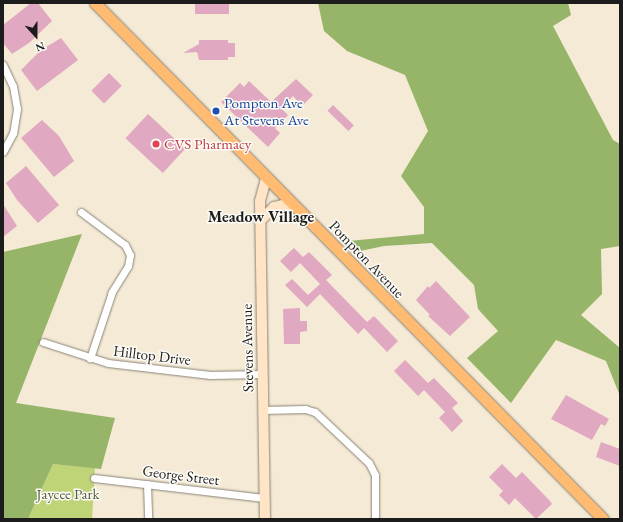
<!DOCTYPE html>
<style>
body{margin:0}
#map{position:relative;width:623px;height:522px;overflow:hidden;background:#f5ead5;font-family:"EB Garamond",serif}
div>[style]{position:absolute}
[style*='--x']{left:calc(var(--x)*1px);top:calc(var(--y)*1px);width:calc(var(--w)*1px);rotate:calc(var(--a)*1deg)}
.green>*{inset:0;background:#bfd377}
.forest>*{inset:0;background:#97b568}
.building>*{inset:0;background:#e0a8c1;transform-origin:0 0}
.roads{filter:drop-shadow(0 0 1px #888378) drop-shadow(0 0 1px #888378)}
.minor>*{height:7px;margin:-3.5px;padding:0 3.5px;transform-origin:3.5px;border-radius:3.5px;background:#fff}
.secondary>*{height:10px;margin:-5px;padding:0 5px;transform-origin:5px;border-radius:5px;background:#ffe4c6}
.primary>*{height:11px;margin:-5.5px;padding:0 5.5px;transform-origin:5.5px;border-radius:5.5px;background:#febb71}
.dots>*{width:11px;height:11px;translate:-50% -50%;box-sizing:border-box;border:2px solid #fdfcf7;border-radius:50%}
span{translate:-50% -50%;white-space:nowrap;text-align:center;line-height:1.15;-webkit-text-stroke:3px #fdfcf7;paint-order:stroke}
.transit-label{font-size:15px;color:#164399}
.left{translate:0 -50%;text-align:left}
.health-label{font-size:15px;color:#be3a42}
.street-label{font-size:15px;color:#1c1c1c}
.park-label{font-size:15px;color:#555c3c}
.neighbourhood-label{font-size:16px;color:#1c1c1c;font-weight:700}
.frame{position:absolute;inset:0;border:4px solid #1c1c1c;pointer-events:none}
.north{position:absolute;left:16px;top:16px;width:40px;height:40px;-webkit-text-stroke:3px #fdfcf7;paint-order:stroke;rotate:159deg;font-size:11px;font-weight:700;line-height:16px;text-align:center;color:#1c1c1c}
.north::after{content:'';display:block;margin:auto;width:14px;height:18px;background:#1c1c1c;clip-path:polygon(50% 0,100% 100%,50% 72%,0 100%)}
</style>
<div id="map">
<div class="green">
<i style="clip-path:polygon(53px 464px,95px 468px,92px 519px,28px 519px)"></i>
</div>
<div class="forest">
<i style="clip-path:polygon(318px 3px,568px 3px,571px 15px,553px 26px,613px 140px,620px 144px,620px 246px,601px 249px,602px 294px,581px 315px,620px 348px,620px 396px,606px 361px,556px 340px,511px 403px,467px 358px,498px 331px,478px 309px,474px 285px,432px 243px,384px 246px,360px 251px,348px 241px,424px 234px,424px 207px,401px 176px,428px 131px,405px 75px,347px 51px,324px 31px)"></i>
<i style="clip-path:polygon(82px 234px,16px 403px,115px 418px,101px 469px,53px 464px,28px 519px,3px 519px,3px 252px)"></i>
</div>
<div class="building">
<i style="clip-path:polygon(31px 3px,38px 3px,52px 21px,29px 43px,12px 54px,3px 43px,3px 25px)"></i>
<i style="left:195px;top:3px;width:34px;height:11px"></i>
<i style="clip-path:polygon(61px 38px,78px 60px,37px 91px,21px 70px,41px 50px)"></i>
<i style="clip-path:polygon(199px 40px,228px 40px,228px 43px,235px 43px,235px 57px,228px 57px,228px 60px,199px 60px,197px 52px,183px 53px,199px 44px)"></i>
<i style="left:109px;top:73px;width:18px;height:25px;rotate:45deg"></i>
<i style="clip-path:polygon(296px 79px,313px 95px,302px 106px,293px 96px,281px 108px,288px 115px,275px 128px,280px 133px,268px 147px,221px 102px,240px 83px,244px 87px,249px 81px,271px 102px)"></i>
<i style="left:333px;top:105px;width:29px;height:8px;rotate:44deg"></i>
<i style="left:148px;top:114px;width:51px;height:33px;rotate:43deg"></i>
<i style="clip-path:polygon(42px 120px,59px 136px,74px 161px,54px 177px,21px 138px)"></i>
<i style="clip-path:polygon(26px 166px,59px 205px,38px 223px,17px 200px,6px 183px)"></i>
<i style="clip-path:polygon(3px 204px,17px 226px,3px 237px)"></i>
<i style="clip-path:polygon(294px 248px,303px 257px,309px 252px,332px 275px,326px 280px,367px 322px,374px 316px,398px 341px,387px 352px,364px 328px,358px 334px,320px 294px,307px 307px,285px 285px,292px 279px,308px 295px,320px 284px,300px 263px,291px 272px,280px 261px)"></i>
<i style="clip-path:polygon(436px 281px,470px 317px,450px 336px,428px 316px,430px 315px,416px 300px,428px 286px,429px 288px)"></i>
<i style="clip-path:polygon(300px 308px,300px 321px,307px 321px,307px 331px,300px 332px,300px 344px,284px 344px,283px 309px)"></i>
<i style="clip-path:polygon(405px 360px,428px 383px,434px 378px,458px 403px,452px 408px,463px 421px,452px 432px,439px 418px,445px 412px,424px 390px,418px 396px,394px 371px)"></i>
<i style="clip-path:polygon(566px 395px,609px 419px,605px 426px,601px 424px,592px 440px,551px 419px)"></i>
<i style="clip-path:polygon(601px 442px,620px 449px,620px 466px,596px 457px)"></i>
<i style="clip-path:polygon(502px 464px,516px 478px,522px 472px,550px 501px,552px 504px,536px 519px,515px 498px,509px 505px,499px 495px,503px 491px,489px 477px)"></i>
</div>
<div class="roads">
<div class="minor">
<i style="--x:3;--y:65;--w:23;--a:65"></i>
<i style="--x:13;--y:86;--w:23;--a:80"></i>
<i style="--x:17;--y:109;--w:24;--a:99"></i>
<i style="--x:13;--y:133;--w:21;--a:118"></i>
<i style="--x:81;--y:212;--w:55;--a:36.9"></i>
<i style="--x:125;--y:245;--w:11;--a:63"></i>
<i style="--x:130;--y:255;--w:11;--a:100"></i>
<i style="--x:128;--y:266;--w:31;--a:122"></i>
<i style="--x:112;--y:292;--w:70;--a:108.4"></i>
<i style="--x:43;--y:342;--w:68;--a:17.9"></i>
<i style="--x:108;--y:363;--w:103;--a:6.7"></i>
<i style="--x:210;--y:375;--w:52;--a:-1.1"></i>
<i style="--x:263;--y:410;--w:42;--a:-1.4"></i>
<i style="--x:305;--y:409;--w:10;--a:17"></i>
<i style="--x:315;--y:412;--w:74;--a:43.4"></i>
<i style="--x:369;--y:463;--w:13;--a:63"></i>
<i style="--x:375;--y:475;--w:44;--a:90"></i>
<i style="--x:94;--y:478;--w:171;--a:6.7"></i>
<i style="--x:147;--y:484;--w:35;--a:88"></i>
</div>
<div class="secondary">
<i style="--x:260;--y:221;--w:20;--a:-45"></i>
<i style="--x:274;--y:207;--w:9;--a:-13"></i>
<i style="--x:283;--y:205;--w:12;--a:9"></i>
<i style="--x:265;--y:519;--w:318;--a:-90.9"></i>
<i style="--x:260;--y:201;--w:24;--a:-75"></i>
</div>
<div class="primary">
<i style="--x:95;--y:3;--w:724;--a:45.45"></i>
</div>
</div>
<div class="dots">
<i style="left:216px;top:111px;background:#1a4fb4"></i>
<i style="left:156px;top:144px;background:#e0444e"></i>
</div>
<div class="transit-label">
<span class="left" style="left:224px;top:111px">Pompton Ave<br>At Stevens Ave</span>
</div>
<div class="health-label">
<span class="left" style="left:164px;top:144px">CVS Pharmacy</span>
</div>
<div class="street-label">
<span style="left:367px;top:259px;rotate:46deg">Pompton Avenue</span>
<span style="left:247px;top:348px;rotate:-91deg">Stevens Avenue</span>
<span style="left:152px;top:355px;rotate:7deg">Hilltop Drive</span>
<span style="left:181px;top:475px;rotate:7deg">George Street</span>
</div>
<div class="park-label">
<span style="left:68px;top:494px">Jaycee Park</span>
</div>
<div class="neighbourhood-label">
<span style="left:261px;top:217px">Meadow Village</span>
</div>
<div class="frame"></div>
<div class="north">N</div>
</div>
